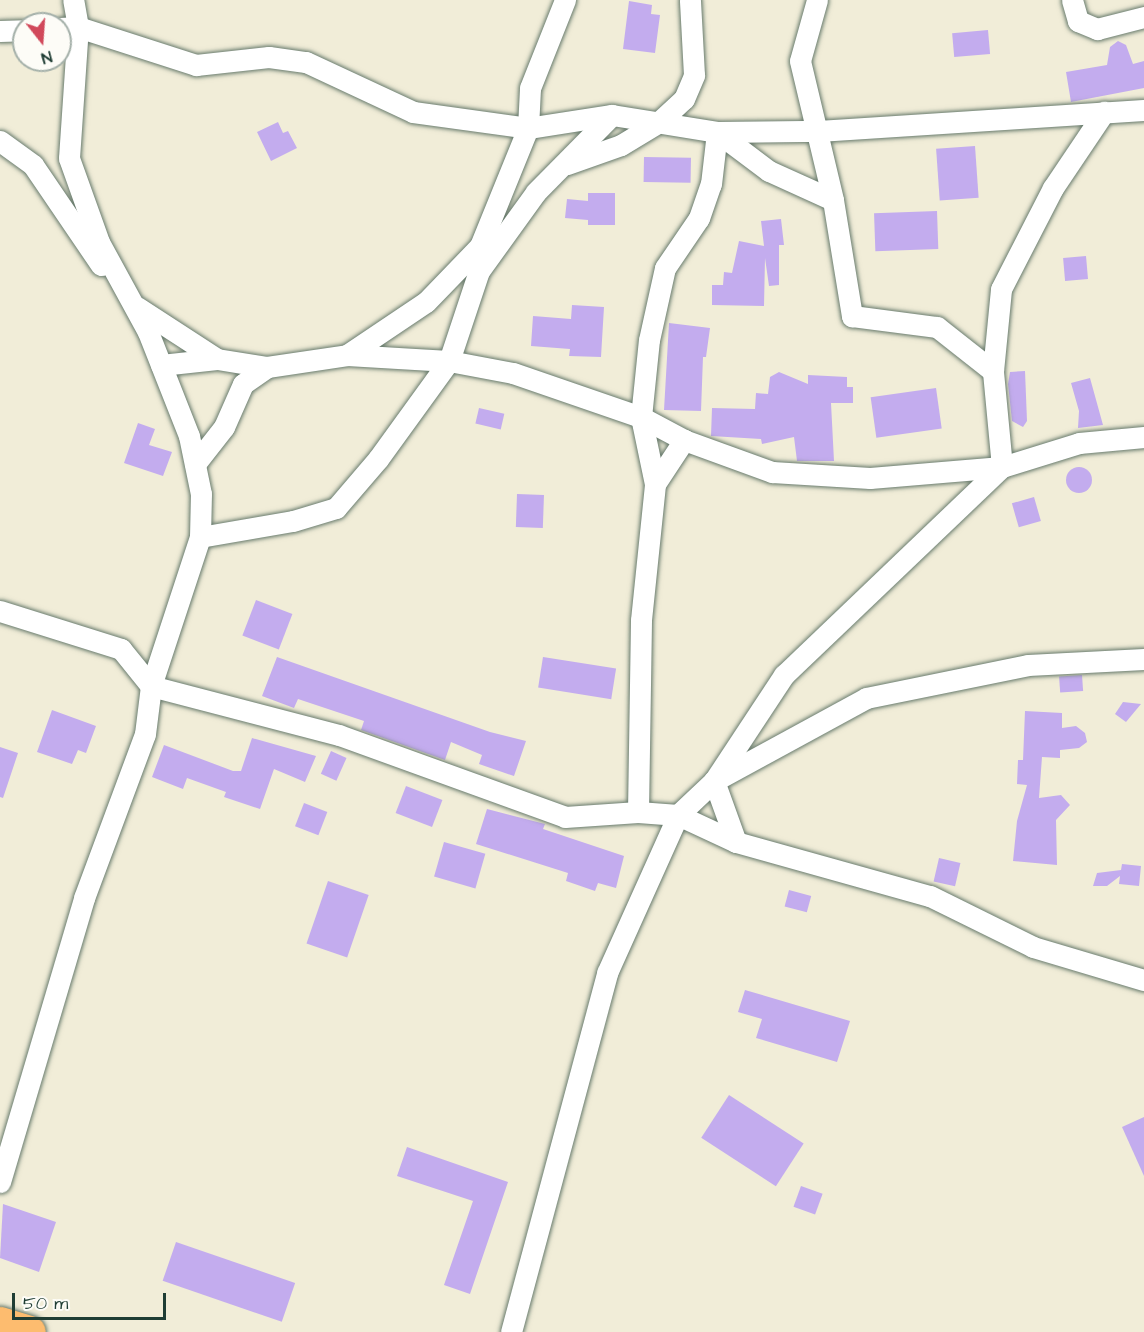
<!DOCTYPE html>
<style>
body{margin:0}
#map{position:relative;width:1144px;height:1332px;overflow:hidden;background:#f1edd8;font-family:"Architects Daughter",sans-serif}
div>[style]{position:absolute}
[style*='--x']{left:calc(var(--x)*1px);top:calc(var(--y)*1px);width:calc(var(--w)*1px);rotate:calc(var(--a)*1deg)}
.building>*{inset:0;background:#c3acee;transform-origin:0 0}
.round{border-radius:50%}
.roads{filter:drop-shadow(0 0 2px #687b6d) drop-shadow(0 0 2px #687b6d)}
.street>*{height:21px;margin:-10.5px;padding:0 10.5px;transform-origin:10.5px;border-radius:10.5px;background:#fff}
.primary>*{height:33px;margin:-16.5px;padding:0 16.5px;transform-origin:16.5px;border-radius:16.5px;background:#fdbc6f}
span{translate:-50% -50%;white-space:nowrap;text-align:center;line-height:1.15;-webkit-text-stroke:4.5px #fdfcf7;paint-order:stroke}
.north{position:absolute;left:12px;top:12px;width:60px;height:60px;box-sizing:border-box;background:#fdfcf7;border:2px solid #a4b0a9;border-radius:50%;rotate:163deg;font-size:16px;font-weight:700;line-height:24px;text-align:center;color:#1f3d34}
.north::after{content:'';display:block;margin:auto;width:21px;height:27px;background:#d1495b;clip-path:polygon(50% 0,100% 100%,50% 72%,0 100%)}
.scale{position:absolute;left:12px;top:1293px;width:154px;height:27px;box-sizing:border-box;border:3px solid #1f3d34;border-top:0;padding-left:8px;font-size:18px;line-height:21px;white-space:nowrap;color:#1f3d34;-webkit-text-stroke:4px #fdfcf7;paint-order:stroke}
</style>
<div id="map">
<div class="building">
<i style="clip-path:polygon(629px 1px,652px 5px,651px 14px,660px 15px,655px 53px,623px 49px)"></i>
<i style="left:988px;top:30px;width:24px;height:36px;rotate:85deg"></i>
<i style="clip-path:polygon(1118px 41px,1126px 45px,1133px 64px,1144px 61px,1144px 88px,1071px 102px,1066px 72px,1107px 65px,1110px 47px)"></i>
<i style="clip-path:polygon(278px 122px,283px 133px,288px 131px,297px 148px,271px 161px,257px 132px)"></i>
<i style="left:975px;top:146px;width:52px;height:39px;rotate:86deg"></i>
<i style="left:644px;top:157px;width:47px;height:25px;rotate:1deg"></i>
<i style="clip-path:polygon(588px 193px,615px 193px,615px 225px,588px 225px,588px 220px,565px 218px,567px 199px,588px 201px)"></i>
<i style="left:937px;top:211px;width:38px;height:63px;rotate:88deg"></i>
<i style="clip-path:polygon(781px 219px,784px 245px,779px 245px,779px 285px,769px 286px,765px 258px,764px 306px,712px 305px,712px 285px,723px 285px,724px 272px,732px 273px,739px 241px,764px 246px,761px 221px)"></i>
<i style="left:1086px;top:256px;width:23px;height:23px;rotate:85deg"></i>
<i style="clip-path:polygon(572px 305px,604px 307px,601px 357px,569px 356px,570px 349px,531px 346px,533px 316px,571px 319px)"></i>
<i style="clip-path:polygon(669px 323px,710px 328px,706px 357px,703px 357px,701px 411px,664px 410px)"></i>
<i style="clip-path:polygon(1025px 371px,1027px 421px,1023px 427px,1012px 421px,1008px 384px,1010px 372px)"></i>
<i style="clip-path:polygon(779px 372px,808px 384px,808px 375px,847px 377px,847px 387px,853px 387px,853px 403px,831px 403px,834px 461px,797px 461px,794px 437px,762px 444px,761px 439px,711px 436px,712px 408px,755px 409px,756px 393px,768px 394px,770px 377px)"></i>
<i style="clip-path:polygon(1090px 378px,1103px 425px,1078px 428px,1079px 411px,1071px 383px)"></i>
<i style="left:936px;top:388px;width:41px;height:66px;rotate:82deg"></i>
<i style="left:479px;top:408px;width:26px;height:16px;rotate:13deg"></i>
<i style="clip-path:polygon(138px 423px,155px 429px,149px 445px,172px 452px,163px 476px,124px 463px)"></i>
<i class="round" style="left:1066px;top:467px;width:26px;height:26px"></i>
<i style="left:517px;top:494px;width:27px;height:33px;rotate:2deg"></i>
<i style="left:1034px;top:497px;width:25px;height:23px;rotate:74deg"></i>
<i style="left:256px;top:600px;width:39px;height:38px;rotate:21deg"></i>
<i style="clip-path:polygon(277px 657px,490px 732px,526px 741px,514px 776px,479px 764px,482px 755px,451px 742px,445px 760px,361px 730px,364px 721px,298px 699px,294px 708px,262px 696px)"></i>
<i style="left:543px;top:657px;width:74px;height:31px;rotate:9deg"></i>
<i style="left:1082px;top:675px;width:16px;height:23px;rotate:86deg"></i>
<i style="clip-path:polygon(1123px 702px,1141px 704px,1126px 722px,1115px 714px)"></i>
<i style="clip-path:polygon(52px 710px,96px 726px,86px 753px,78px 750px,72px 764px,37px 752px)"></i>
<i style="clip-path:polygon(1025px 711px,1062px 713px,1062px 728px,1076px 726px,1085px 733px,1087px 742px,1079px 748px,1060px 750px,1060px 758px,1042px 757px,1039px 798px,1061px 795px,1070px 805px,1056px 820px,1057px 865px,1013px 861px,1017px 821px,1027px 785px,1017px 784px,1018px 760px,1023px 760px)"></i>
<i style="clip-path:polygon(252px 738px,316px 756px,305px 782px,274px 769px,260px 809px,224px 797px,226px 792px,187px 778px,183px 789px,152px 777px,164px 745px,233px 771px,241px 771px)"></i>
<i style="clip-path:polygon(0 747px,18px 753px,3px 798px,0 797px)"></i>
<i style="left:331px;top:751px;width:17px;height:25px;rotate:24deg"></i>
<i style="left:406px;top:786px;width:39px;height:29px;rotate:21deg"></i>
<i style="left:304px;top:803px;width:25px;height:25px;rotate:21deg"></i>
<i style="clip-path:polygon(487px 809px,545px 824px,543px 829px,624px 856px,616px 888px,598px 883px,595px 891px,566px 881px,568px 873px,476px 844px)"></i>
<i style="left:444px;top:842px;width:43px;height:36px;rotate:16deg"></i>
<i style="left:939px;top:858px;width:22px;height:24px;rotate:13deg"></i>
<i style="clip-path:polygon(1122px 864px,1141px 866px,1139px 886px,1119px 884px,1120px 876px,1107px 886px,1093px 886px,1097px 873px,1121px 870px)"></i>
<i style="left:328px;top:881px;width:43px;height:66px;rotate:19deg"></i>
<i style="left:789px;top:890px;width:23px;height:17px;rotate:15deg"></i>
<i style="clip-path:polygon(745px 990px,850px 1021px,837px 1062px,756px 1038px,762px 1019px,738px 1012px)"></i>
<i style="left:729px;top:1095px;width:89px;height:51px;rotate:33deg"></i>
<i style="clip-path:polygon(1144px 1117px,1144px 1176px,1122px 1127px)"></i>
<i style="clip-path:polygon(407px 1147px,508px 1182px,470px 1294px,444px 1285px,473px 1201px,397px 1176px)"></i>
<i style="left:801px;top:1186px;width:23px;height:22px;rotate:20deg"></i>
<i style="clip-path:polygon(3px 1204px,56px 1222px,39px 1272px,0 1258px)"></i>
<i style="left:176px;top:1242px;width:126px;height:41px;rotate:19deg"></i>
</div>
<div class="roads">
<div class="street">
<i style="--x:817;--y:0;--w:63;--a:105.6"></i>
<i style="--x:800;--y:61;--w:143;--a:76.6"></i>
<i style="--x:1072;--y:0;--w:22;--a:74"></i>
<i style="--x:1078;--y:21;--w:21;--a:23"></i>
<i style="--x:1097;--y:29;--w:49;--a:-14.3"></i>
<i style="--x:60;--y:28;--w:18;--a:-3"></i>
<i style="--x:78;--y:27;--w:124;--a:17.9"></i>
<i style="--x:196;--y:65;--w:73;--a:-6.3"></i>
<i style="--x:269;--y:57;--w:37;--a:8"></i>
<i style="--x:306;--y:62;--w:118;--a:25"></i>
<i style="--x:413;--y:112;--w:116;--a:7.9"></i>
<i style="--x:528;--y:128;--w:85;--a:-8.8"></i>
<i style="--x:612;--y:115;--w:106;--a:9.2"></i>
<i style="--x:717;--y:132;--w:100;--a:-0.6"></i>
<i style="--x:817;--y:131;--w:328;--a:-3.7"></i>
<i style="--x:0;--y:31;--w:24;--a:-2"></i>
<i style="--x:717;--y:132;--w:65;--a:36.9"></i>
<i style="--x:769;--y:171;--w:70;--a:24.4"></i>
<i style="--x:833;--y:200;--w:118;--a:80.7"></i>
<i style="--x:852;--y:316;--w:86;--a:7.4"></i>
<i style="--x:937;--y:327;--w:71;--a:38.2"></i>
<i style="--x:0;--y:141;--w:41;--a:36"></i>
<i style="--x:33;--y:165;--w:121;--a:55.8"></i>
<i style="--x:567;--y:164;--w:57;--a:-19.4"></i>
<i style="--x:621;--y:145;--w:44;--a:-31.2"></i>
<i style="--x:659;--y:122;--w:34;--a:-43"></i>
<i style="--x:684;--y:99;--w:26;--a:-67"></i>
<i style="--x:694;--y:75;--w:75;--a:-93.1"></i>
<i style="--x:137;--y:307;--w:95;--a:33"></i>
<i style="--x:347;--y:355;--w:102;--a:3.4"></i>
<i style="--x:449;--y:361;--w:65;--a:10.6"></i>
<i style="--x:513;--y:373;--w:135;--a:19"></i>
<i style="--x:641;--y:417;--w:49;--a:28.1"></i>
<i style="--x:684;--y:440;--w:94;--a:20"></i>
<i style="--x:772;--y:472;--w:98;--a:3.5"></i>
<i style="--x:870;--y:478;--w:132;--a:-4.8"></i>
<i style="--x:1002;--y:467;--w:81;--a:-17.3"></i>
<i style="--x:1079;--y:443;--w:65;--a:-5.3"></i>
<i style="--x:161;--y:365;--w:56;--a:-6.1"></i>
<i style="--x:217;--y:359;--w:51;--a:9.1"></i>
<i style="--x:195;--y:464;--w:47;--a:-51.9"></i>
<i style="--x:224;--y:427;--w:47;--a:-66.2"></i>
<i style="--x:243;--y:384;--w:29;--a:-35"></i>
<i style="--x:267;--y:367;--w:81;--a:-8.5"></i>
<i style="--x:347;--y:355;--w:95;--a:-33.9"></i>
<i style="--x:426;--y:302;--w:78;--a:-46"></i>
<i style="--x:480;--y:246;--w:127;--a:-67.9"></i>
<i style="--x:528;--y:128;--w:40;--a:-87.1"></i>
<i style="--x:530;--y:88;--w:95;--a:-68.3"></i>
<i style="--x:1002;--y:467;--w:96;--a:-95.4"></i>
<i style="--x:993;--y:371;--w:82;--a:-84.4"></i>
<i style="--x:1001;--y:289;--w:114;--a:-62.8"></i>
<i style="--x:1053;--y:188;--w:92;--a:-56.1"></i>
<i style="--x:655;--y:484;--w:53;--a:-56.6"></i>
<i style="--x:200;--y:537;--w:94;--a:-9.8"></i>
<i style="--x:293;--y:521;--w:45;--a:-16.8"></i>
<i style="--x:336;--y:508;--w:65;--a:-49.4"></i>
<i style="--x:378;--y:459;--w:121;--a:-54.1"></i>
<i style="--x:449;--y:361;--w:95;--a:-71.6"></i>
<i style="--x:479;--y:271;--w:97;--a:-54.2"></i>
<i style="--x:536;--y:192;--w:108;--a:-45.4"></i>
<i style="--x:0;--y:611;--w:127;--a:17.4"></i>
<i style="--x:121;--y:649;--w:48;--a:51"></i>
<i style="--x:151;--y:686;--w:194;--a:14.6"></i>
<i style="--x:339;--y:735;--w:240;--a:19.9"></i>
<i style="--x:565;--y:817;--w:73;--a:-3.9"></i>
<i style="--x:638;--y:812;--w:40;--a:4.3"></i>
<i style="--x:678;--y:815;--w:64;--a:25"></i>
<i style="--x:736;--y:842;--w:201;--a:15.6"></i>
<i style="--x:930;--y:896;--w:115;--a:26.3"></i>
<i style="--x:1033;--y:947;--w:116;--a:16.6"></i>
<i style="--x:638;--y:812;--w:192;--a:-89.1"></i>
<i style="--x:641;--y:620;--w:137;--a:-84.1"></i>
<i style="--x:655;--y:484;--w:68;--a:-101.8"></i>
<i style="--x:641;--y:417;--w:77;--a:-84.1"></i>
<i style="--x:649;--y:340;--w:74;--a:-77.5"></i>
<i style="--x:665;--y:268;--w:60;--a:-55.8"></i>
<i style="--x:699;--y:218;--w:36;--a:-71"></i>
<i style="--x:711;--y:184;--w:52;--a:-83.4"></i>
<i style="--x:736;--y:842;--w:65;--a:-109.8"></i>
<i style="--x:714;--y:781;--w:127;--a:-56.6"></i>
<i style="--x:784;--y:675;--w:301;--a:-43.7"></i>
<i style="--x:0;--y:1182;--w:296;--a:-73.5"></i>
<i style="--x:84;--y:898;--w:175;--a:-69.6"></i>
<i style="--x:145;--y:734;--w:48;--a:-82.9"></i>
<i style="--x:151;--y:686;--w:157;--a:-71.8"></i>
<i style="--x:200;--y:537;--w:43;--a:-88.7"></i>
<i style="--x:201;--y:494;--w:59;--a:-101.7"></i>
<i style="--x:189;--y:436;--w:112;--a:-111.5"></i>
<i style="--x:148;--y:332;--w:102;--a:-118.6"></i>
<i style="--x:99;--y:242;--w:89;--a:-109.7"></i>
<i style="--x:69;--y:158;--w:131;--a:-86.1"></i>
<i style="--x:78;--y:27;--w:27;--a:-100"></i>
<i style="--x:511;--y:1332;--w:372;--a:-75"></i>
<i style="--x:607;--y:973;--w:173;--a:-65.8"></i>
<i style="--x:678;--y:815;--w:50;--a:-43.4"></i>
<i style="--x:714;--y:781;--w:173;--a:-28.6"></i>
<i style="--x:866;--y:698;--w:165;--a:-11.5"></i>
<i style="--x:1028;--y:665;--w:116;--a:-3"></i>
</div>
<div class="primary">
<i style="--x:0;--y:1323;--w:30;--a:17"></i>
</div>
</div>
<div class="north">N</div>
<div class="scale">50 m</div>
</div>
